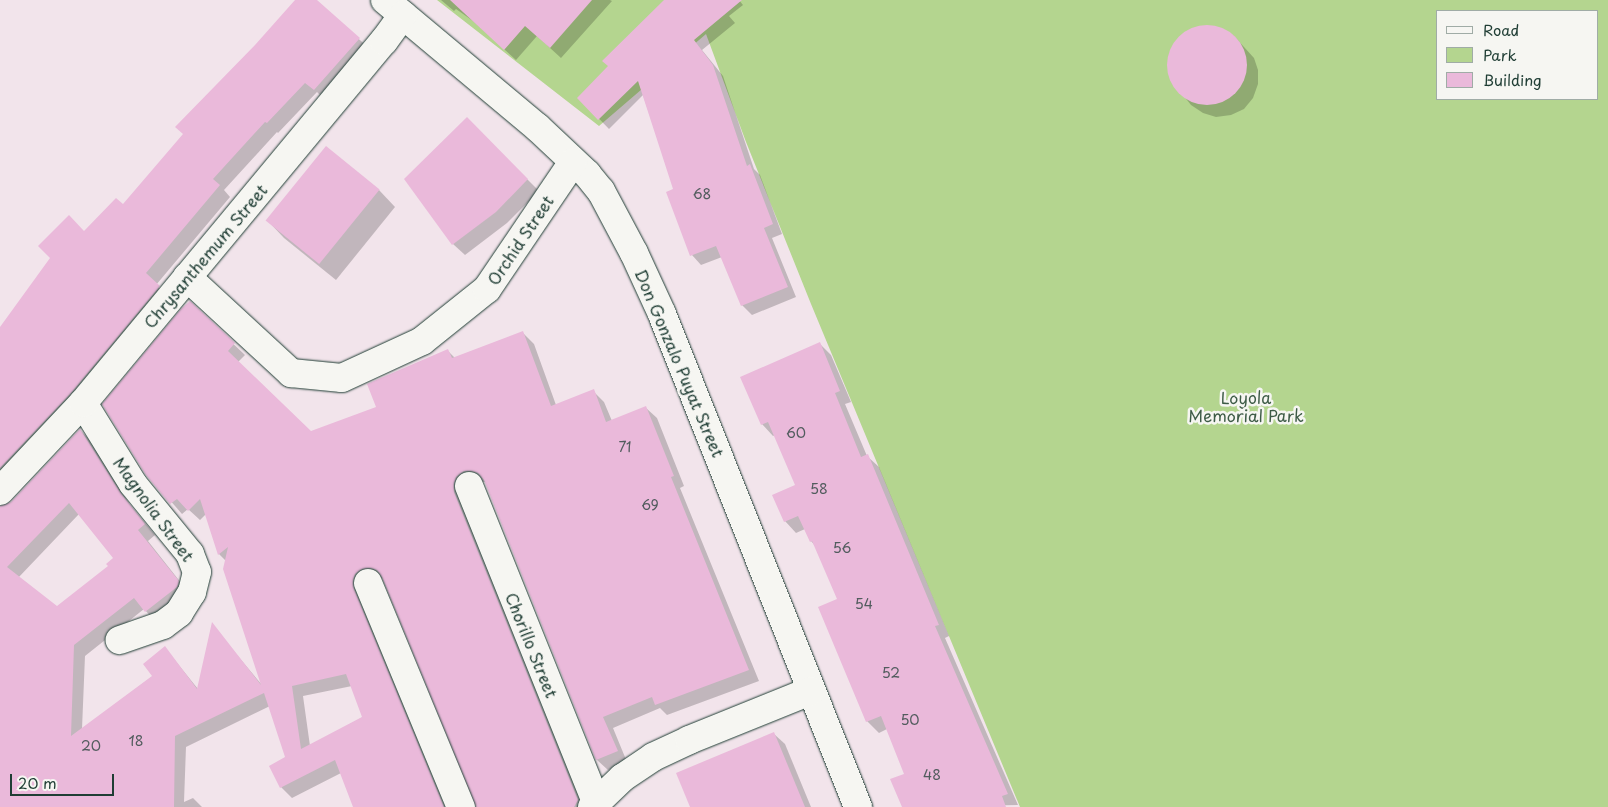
<!DOCTYPE html>
<style>
body{margin:0}
#map{position:relative;width:1608px;height:807px;overflow:hidden;background:#f2e4eb;font-family:"Playpen Sans",sans-serif}
div>[style]{position:absolute}
[style*='--x']{left:calc(var(--x)*1px);top:calc(var(--y)*1px);width:calc(var(--w)*1px);rotate:calc(var(--a)*1deg)}
.green>*{inset:0;background:#b4d58f}
.shadow>*{inset:0;background:#0003}
.building>*{inset:0;background:#eab9da;transform-origin:0 0}
.round{border-radius:50%}
.roads{filter:drop-shadow(0 0 1px #1f3d34) drop-shadow(0 0 1px #1f3d34)}
.street>*{height:28px;margin:-14px;padding:0 14px;transform-origin:14px;border-radius:14px;background:#f6f6f2}
span{translate:-50% -50%;white-space:nowrap;text-align:center;line-height:1.15;-webkit-text-stroke:5px #f6f6f2;paint-order:stroke}
.number-label{font-size:14px;color:#525c5e}
.number-label span{-webkit-text-stroke-width:0}
.street-label{font-size:16px;color:#1f3d34}
.park-label{font-size:16px;color:#3d5b46}
.legend{position:absolute;left:1436px;top:10px;width:162px;height:90px;box-sizing:border-box;background:#f6f6f2;border:1px solid #a0aca6;margin:0;padding:6px 9px;list-style:none;font-size:15px;color:#1f3d34}
.legend li{display:flex;align-items:center;gap:10px;height:25px}
.legend b{width:25px;border:1px solid #a0aca6}
.scale{position:absolute;left:10px;top:774px;width:104px;height:22px;box-sizing:border-box;border:2px solid #1f3d34;border-top:0;padding-left:6px;font-size:15px;line-height:18px;white-space:nowrap;color:#1f3d34;-webkit-text-stroke:4px #f6f6f2;paint-order:stroke}
</style>
<div id="map">
<div class="green">
<i style="clip-path:polygon(evenodd,437px 0,1608px 0,1608px 807px,1020px 807px,811px 304px,746px 142px,706px 34px,599px 126px,437px 0,1437px 11px,1597px 11px,1597px 99px,1437px 99px,1437px 11px)"></i>
</div>
<div class="shadow">
<i style="clip-path:polygon(297px 0,315px 0,370px 49px,325px 100px,317px 92px,278px 133px,277px 132px,224px 190px,230px 197px,156px 285px,169px 298px,0 490px,0 329px,85px 233px,123px 206px)"></i>
<i style="clip-path:polygon(441px 0,610px 0,612px 1px,561px 58px,537px 36px,516px 60px,473px 21px,456px 9px,454px 11px)"></i>
<i style="clip-path:polygon(684px 0,739px 0,743px 5px,729px 16px,735px 23px,702px 50px,723px 76px,754px 169px,760px 175px,782px 234px,772px 238px,796px 297px,752px 315px,742px 305px,722px 257px,701px 265px,692px 255px,668px 192px,675px 190px,643px 95px,609px 129px,579px 98px)"></i>
<i style="clip-path:polygon(1211px 26px,1223px 29px,1234px 36px,1254px 58px,1258px 70px,1258px 84px,1253px 98px,1244px 109px,1231px 115px,1216px 117px,1203px 113px,1191px 105px,1172px 81px,1168px 68px,1169px 54px,1176px 41px,1186px 32px,1198px 27px)"></i>
<i style="clip-path:polygon(467px 119px,539px 191px,507px 223px,465px 255px,453px 244px)"></i>
<i style="clip-path:polygon(379px 190px,395px 207px,336px 280px,284px 238px,268px 221px)"></i>
<i style="clip-path:polygon(evenodd,190px 303px,245px 355px,238px 362px,310px 433px,377px 408px,448px 351px,455px 358px,523px 333px,534px 344px,556px 405px,593px 391px,604px 402px,612px 421px,646px 408px,657px 418px,684px 486px,680px 488px,759px 681px,667px 715px,660px 708px,613px 728px,627px 762px,608px 770px,597px 760px,486px 482px,475px 482px,587px 807px,478px 807px,382px 578px,374px 579px,450px 807px,354px 807px,341px 773px,292px 798px,281px 787px,271px 767px,287px 758px,270px 706px,186px 747px,184px 802px,193px 798px,202px 807px,0 807px,0 507px,12px 503px,80px 430px,91px 441px,130px 505px,155px 535px,148px 541px,189px 593px,156px 622px,144px 609px,85px 656px,82px 729px,153px 676px,165px 648px,198px 689px,212px 625px,262px 685px,226px 561px,219px 554px,206px 514px,200px 520px,188px 509px,182px 514px,147px 474px,190px 303px,79px 514px,115px 558px,110px 566px,57px 607px,18px 578px,79px 514px,190px 303px,352px 686px,363px 717px,310px 746px,303px 696px,352px 686px)"></i>
<i style="clip-path:polygon(820px 344px,831px 355px,851px 402px,845px 404px,867px 456px,879px 467px,949px 636px,945px 638px,1018px 805px,905px 807px,906px 774px,887px 729px,879px 733px,867px 721px,839px 600px,816px 547px,811px 541px,805px 529px,796px 533px,785px 521px,797px 486px,775px 435px,773px 436px,762px 424px)"></i>
<i style="clip-path:polygon(774px 734px,785px 744px,811px 807px,693px 807px)"></i>
</div>
<div class="building">
<i style="clip-path:polygon(295px 0,317px 0,360px 38px,314px 90px,305px 83px,267px 123px,265px 122px,213px 179px,220px 185px,146px 273px,160px 286px,71px 393px,0 468px,0 327px,50px 258px,38px 246px,69px 215px,84px 231px,116px 198px,123px 204px,183px 134px,175px 127px,255px 45px)"></i>
<i style="clip-path:polygon(450px 0,592px 0,550px 48px,525px 26px,504px 50px)"></i>
<i style="clip-path:polygon(664px 0,742px 0,694px 40px,713px 65px,747px 166px,750px 164px,773px 224px,764px 228px,788px 287px,741px 306px,716px 246px,690px 256px,666px 192px,673px 189px,638px 81px,598px 120px,577px 98px,608px 66px,602px 61px)"></i>
<i class="round" style="left:1167px;top:25px;width:80px;height:80px"></i>
<i style="clip-path:polygon(467px 117px,528px 179px,496px 212px,452px 245px,404px 179px)"></i>
<i style="left:326px;top:146px;width:69px;height:96px;rotate:39deg"></i>
<i style="clip-path:polygon(evenodd,190px 301px,235px 343px,228px 351px,311px 431px,376px 407px,367px 384px,448px 349px,452px 358px,523px 331px,551px 406px,594px 389px,606px 422px,646px 406px,674px 476px,671px 477px,749px 670px,655px 705px,652px 697px,603px 717px,618px 751px,596px 760px,484px 480px,478px 473px,471px 471px,464px 471px,456px 477px,454px 484px,454px 492px,578px 800px,574px 807px,476px 807px,382px 577px,377px 570px,370px 568px,362px 569px,355px 574px,353px 581px,354px 589px,444px 807px,353px 807px,335px 760px,280px 788px,269px 766px,285px 757px,264px 693px,175px 736px,174px 807px,0 807px,0 506px,11px 502px,80px 429px,120px 492px,145px 524px,138px 530px,179px 581px,177px 587px,145px 612px,134px 598px,74px 645px,71px 736px,152px 676px,143px 664px,165px 646px,197px 689px,212px 622px,261px 685px,223px 569px,228px 547px,218px 555px,200px 499px,188px 511px,177px 499px,170px 504px,146px 475px,102px 404px,181px 309px,190px 301px,69px 503px,113px 558px,106px 564px,108px 566px,57px 606px,7px 567px,69px 503px,190px 301px,346px 674px,362px 717px,301px 749px,292px 686px,346px 674px)"></i>
<i style="clip-path:polygon(820px 342px,840px 391px,835px 393px,861px 457px,868px 454px,939px 625px,935px 626px,1008px 794px,1002px 796px,1006px 807px,902px 807px,890px 779px,904px 774px,881px 716px,866px 722px,818px 607px,837px 599px,812px 541px,810px 542px,798px 516px,784px 522px,772px 495px,795px 485px,768px 422px,761px 425px,740px 377px)"></i>
<i style="clip-path:polygon(774px 732px,805px 807px,690px 807px,676px 773px)"></i>
</div>
<div class="roads">
<div class="street">
<i style="--x:385;--y:0;--w:198;--a:39.9"></i>
<i style="--x:537;--y:127;--w:69;--a:43.2"></i>
<i style="--x:587;--y:174;--w:22;--a:51"></i>
<i style="--x:601;--y:191;--w:70;--a:62"></i>
<i style="--x:634;--y:253;--w:67;--a:65.3"></i>
<i style="--x:662;--y:314;--w:531;--a:68.32"></i>
<i style="--x:187;--y:277;--w:142;--a:42.7"></i>
<i style="--x:291;--y:373;--w:51;--a:5.6"></i>
<i style="--x:342;--y:378;--w:88;--a:-24.8"></i>
<i style="--x:422;--y:341;--w:83;--a:-38.7"></i>
<i style="--x:487;--y:289;--w:153;--a:-55.9"></i>
<i style="--x:83;--y:403;--w:95;--a:58.3"></i>
<i style="--x:133;--y:484;--w:90;--a:50.8"></i>
<i style="--x:190;--y:554;--w:19;--a:69"></i>
<i style="--x:197;--y:572;--w:21;--a:104"></i>
<i style="--x:192;--y:592;--w:25;--a:122"></i>
<i style="--x:179;--y:613;--w:20;--a:143"></i>
<i style="--x:163;--y:625;--w:46;--a:160.8"></i>
<i style="--x:469;--y:486;--w:341;--a:68.1"></i>
<i style="--x:0;--y:491;--w:121;--a:-46.7"></i>
<i style="--x:83;--y:403;--w:471;--a:-50.3"></i>
<i style="--x:384;--y:41;--w:32;--a:-54"></i>
<i style="--x:368;--y:583;--w:243;--a:67.5"></i>
<i style="--x:592;--y:807;--w:42;--a:-44"></i>
<i style="--x:622;--y:778;--w:37;--a:-34"></i>
<i style="--x:653;--y:757;--w:40;--a:-25"></i>
<i style="--x:689;--y:740;--w:131;--a:-22"></i>
</div>
</div>
<div class="number-label">
<span style="left:702px;top:194px">68</span>
<span style="left:796px;top:433px">60</span>
<span style="left:625px;top:447px">71</span>
<span style="left:819px;top:489px">58</span>
<span style="left:650px;top:505px">69</span>
<span style="left:842px;top:548px">56</span>
<span style="left:864px;top:604px">54</span>
<span style="left:891px;top:673px">52</span>
<span style="left:910px;top:720px">50</span>
<span style="left:136px;top:741px">18</span>
<span style="left:91px;top:746px">20</span>
<span style="left:932px;top:775px">48</span>
</div>
<div class="street-label">
<span style="left:520px;top:240px;rotate:-56deg">Orchid Street</span>
<span style="left:205px;top:256px;rotate:-50deg">Chrysanthemum Street</span>
<span style="left:680px;top:363px;rotate:67deg">Don Gonzalo Puyat Street</span>
<span style="left:154px;top:509px;rotate:54deg">Magnolia Street</span>
<span style="left:532px;top:645px;rotate:68deg">Chorillo Street</span>
</div>
<div class="park-label">
<span style="left:1246px;top:406px">Loyola<br>Memorial Park</span>
</div>
<ul class="legend">
<li><b style="height:6px;background:#f6f6f2"></b>Road</li>
<li><b style="height:14px;background:#b4d58f"></b>Park</li>
<li><b style="height:14px;background:#eab9da"></b>Building</li>
</ul>
<div class="scale">20 m</div>
</div>
